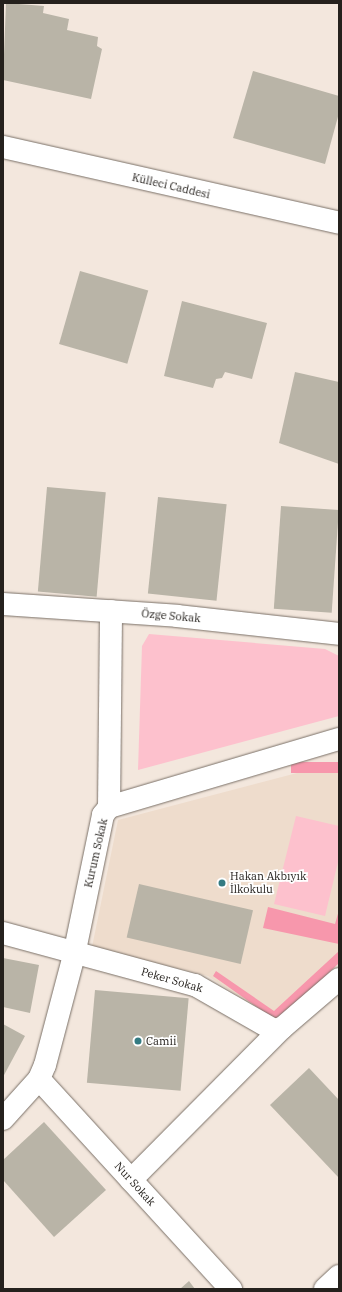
<!DOCTYPE html>
<meta charset="utf-8">
<style>
body{margin:0}
#map{position:relative;width:342px;height:1292px;overflow:hidden;background:#f3e7dd;font-family:"IBM Plex Serif",serif}
div>[style]{position:absolute}
[style*='--x']{left:calc(var(--x)*1px);top:calc(var(--y)*1px);width:calc(var(--w)*1px);rotate:calc(var(--a)*1deg)}
.built>*{inset:0;background:#eedccc}
.green>*{inset:0;background:#fdc1cd}
.forest>*{inset:0;background:#f797ac;transform-origin:0 0}
.building>*{inset:0;background:#b9b4a7;transform-origin:0 0}
.roads{filter:drop-shadow(0 0 1px #7a7067) drop-shadow(0 0 1px #7a7067)}
.street>*{height:22px;margin:-11px;padding:0 11px;transform-origin:11px;border-radius:11px;background:#fff}
.secondary>*{height:22px;margin:-11px;padding:0 11px;transform-origin:11px;border-radius:11px;background:#fff}
.dots>*{width:11px;height:11px;translate:-50% -50%;box-sizing:border-box;border:2px solid #fff;border-radius:50%}
span{translate:-50% -50%;white-space:nowrap;text-align:center;line-height:1.15;-webkit-text-stroke:3.5px #fff;paint-order:stroke}
.street-label{font-size:11px;color:#25211d}
.poi-label{font-size:11px;color:#25211d}
.left{translate:0 -50%;text-align:left}
.frame{position:absolute;inset:0;border:4px solid #25211d;pointer-events:none}
</style>
<div id="map">
<div class="built">
<i style="clip-path:polygon(339px 762px,339px 963px,278px 1022px,208px 976px,92px 947px,118px 820px)"></i>
</div>
<div class="green">
<i style="clip-path:polygon(149px 634px,325px 649px,339px 656px,339px 716px,138px 770px,142px 646px)"></i>
<i style="clip-path:polygon(296px 816px,339px 826px,339px 858px,325px 916px,274px 904px)"></i>
</div>
<div class="forest">
<i style="left:339px;top:762px;width:11px;height:48px;rotate:90deg"></i>
<i style="clip-path:polygon(268px 907px,335px 924px,339px 910px,339px 944px,263px 928px)"></i>
<i style="clip-path:polygon(339px 951px,339px 963px,278px 1022px,213px 976px,216px 971px,274px 1011px)"></i>
</div>
<div class="building">
<i style="clip-path:polygon(6px 3px,44px 6px,43px 13px,69px 19px,67px 30px,98px 37px,97px 46px,102px 49px,91px 99px,3px 80px)"></i>
<i style="clip-path:polygon(253px 71px,339px 96px,339px 113px,325px 164px,233px 138px)"></i>
<i style="left:80px;top:271px;width:71px;height:76px;rotate:16deg"></i>
<i style="clip-path:polygon(182px 301px,267px 323px,252px 379px,225px 372px,222px 378px,216px 379px,213px 388px,164px 376px)"></i>
<i style="clip-path:polygon(295px 372px,339px 382px,339px 464px,279px 443px)"></i>
<i style="left:47px;top:487px;width:59px;height:105px;rotate:5deg"></i>
<i style="left:158px;top:497px;width:69px;height:97px;rotate:6deg"></i>
<i style="left:281px;top:506px;width:58px;height:103px;rotate:4deg"></i>
<i style="left:139px;top:884px;width:117px;height:55px;rotate:13deg"></i>
<i style="clip-path:polygon(3px 958px,39px 965px,30px 1013px,3px 1007px)"></i>
<i style="left:95px;top:990px;width:94px;height:93px;rotate:5deg"></i>
<i style="clip-path:polygon(3px 1024px,25px 1036px,3px 1077px)"></i>
<i style="clip-path:polygon(309px 1068px,339px 1100px,339px 1178px,270px 1105px)"></i>
<i style="clip-path:polygon(44px 1122px,106px 1190px,54px 1237px,3px 1180px,3px 1160px)"></i>
<i style="clip-path:polygon(189px 1281px,195px 1289px,180px 1289px)"></i>
</div>
<div class="roads">
<div class="street">
<i style="--x:3;--y:604;--w:174;--a:3.9"></i>
<i style="--x:177;--y:616;--w:163;--a:6.3"></i>
<i style="--x:109;--y:807;--w:196;--a:-89.4"></i>
<i style="--x:3;--y:933;--w:199;--a:15.2"></i>
<i style="--x:195;--y:985;--w:91;--a:29.7"></i>
<i style="--x:274;--y:1030;--w:8;--a:-14"></i>
<i style="--x:282;--y:1028;--w:75;--a:-40.7"></i>
<i style="--x:39;--y:1079;--w:285;--a:47.6"></i>
<i style="--x:3;--y:1119;--w:54;--a:-48"></i>
<i style="--x:39;--y:1079;--w:15;--a:-67"></i>
<i style="--x:45;--y:1065;--w:114;--a:-75.2"></i>
<i style="--x:74;--y:955;--w:143;--a:-78.3"></i>
<i style="--x:103;--y:815;--w:10;--a:-53"></i>
<i style="--x:109;--y:807;--w:240;--a:-16.5"></i>
<i style="--x:131;--y:1180;--w:214;--a:-45.2"></i>
</div>
<div class="secondary">
<i style="--x:3;--y:147;--w:344;--a:12.7"></i>
<i style="--x:325;--y:1289;--w:19;--a:-43"></i>
</div>
</div>
<div class="dots">
<i style="left:222px;top:883px;background:#337b82"></i>
<i style="left:138px;top:1041px;background:#337b82"></i>
</div>
<div class="street-label">
<span style="left:171px;top:186px;rotate:13deg">Külleci Caddesi</span>
<span style="left:171px;top:616px;rotate:5deg">Özge Sokak</span>
<span style="left:96px;top:853px;rotate:-77deg">Kurum Sokak</span>
<span style="left:172px;top:980px;rotate:16deg">Peker Sokak</span>
<span style="left:135px;top:1184px;rotate:48deg">Nur Sokak</span>
</div>
<div class="poi-label">
<span class="left" style="left:230px;top:883px">Hakan Akbıyık<br>İlkokulu</span>
<span class="left" style="left:146px;top:1041px">Camii</span>
</div>
<div class="frame"></div>
</div>
